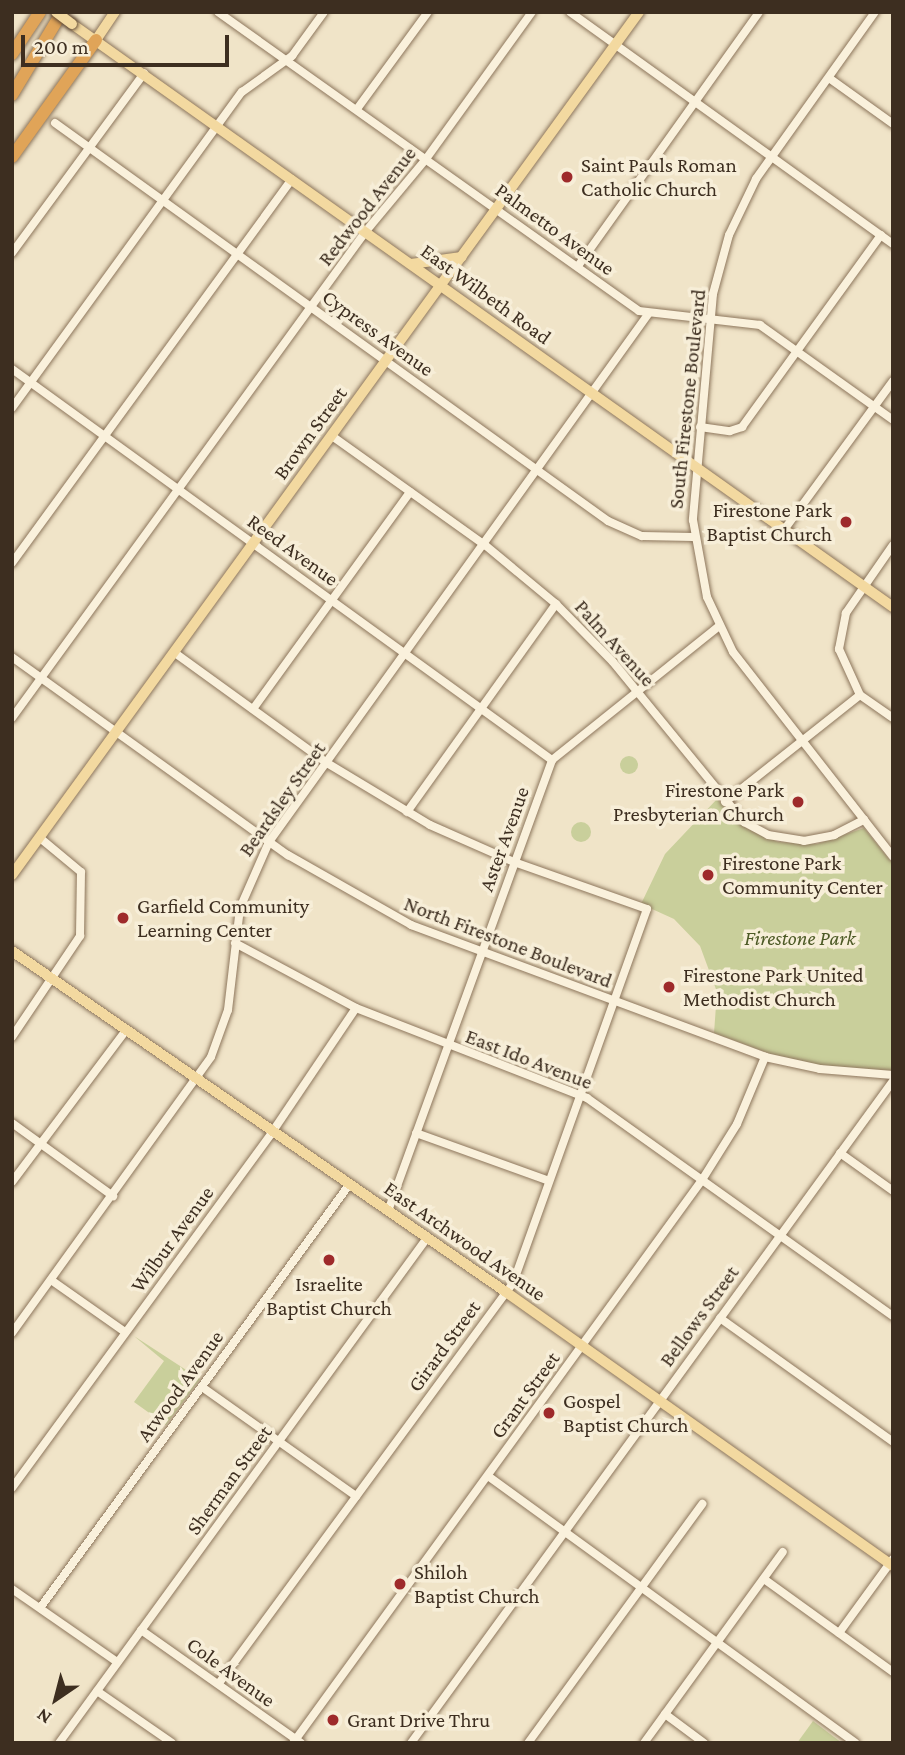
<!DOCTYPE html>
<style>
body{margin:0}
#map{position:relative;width:905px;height:1755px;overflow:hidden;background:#f0e4c8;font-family:"Crimson Pro",serif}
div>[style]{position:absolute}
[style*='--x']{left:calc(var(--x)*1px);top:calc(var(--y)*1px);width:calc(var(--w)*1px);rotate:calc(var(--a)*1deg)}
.green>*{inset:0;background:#c9cf9b}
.round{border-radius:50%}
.roads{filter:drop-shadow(0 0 2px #8d765c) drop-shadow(0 0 2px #8d765c)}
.minor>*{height:8px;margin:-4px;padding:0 4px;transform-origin:4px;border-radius:4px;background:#faf1dc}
.major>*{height:10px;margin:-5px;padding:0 5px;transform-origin:5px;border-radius:5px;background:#f3d9a0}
.highway>*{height:12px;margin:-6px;padding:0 6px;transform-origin:6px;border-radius:6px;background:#e0a458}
.bridges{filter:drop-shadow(0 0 2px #5b4430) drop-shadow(0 0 2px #5b4430)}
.major-bridge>*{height:10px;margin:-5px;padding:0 5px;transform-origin:5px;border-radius:5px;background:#f3d9a0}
.dots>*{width:19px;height:19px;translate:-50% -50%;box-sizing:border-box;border:4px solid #f7eed8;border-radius:50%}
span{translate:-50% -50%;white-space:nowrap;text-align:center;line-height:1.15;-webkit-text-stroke:7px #f7eed8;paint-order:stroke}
.poi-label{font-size:21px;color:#3d2e20}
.left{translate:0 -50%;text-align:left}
.right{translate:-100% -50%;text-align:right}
.street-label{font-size:21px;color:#3d2e20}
.park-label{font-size:21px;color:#4d5a26;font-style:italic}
.frame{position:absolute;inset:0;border:14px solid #3d2e20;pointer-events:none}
.north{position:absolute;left:21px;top:1664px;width:70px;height:70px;-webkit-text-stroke:5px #f7eed8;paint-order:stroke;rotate:215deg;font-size:19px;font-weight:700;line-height:28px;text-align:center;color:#3d2e20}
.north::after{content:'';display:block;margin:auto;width:24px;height:32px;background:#3d2e20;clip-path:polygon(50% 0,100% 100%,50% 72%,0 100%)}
.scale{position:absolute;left:21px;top:35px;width:208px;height:32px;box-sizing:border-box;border:4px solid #3d2e20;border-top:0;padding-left:9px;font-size:21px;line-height:24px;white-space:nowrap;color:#3d2e20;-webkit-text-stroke:5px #f7eed8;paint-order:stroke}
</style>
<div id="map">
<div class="green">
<i class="round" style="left:620px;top:756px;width:18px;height:18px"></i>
<i style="clip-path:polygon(717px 799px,746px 828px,778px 842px,817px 844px,864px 828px,893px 864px,893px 1071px,832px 1068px,771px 1054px,714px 1033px,717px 992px,700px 946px,674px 919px,641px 904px,665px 854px)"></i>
<i class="round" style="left:571px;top:822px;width:20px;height:20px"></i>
<i style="clip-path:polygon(134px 1336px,200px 1379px,166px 1425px,134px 1402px,164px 1361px)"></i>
<i style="clip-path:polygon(813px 1721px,842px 1743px,797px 1743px)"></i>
</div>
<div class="roads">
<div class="minor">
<i style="--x:218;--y:12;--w:516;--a:35.38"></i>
<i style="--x:639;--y:311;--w:122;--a:6.6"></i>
<i style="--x:760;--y:325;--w:163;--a:35.5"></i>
<i style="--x:570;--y:12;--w:398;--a:35.7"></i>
<i style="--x:875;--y:12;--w:205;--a:125.5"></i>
<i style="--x:756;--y:179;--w:62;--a:115.7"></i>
<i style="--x:729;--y:235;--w:61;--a:105.2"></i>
<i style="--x:713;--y:294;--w:227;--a:95.1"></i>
<i style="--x:693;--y:520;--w:78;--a:79.7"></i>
<i style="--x:707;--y:597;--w:61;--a:64.7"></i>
<i style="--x:733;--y:652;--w:260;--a:52"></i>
<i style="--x:829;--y:78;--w:79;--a:35.7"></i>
<i style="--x:357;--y:109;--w:120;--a:-53.8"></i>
<i style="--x:55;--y:123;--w:681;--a:35.74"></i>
<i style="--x:608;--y:521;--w:37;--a:24"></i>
<i style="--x:642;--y:536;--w:51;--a:1.1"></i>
<i style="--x:12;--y:253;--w:223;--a:-53.7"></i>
<i style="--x:578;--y:266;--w:312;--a:-54.5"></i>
<i style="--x:12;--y:369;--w:667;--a:35.91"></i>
<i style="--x:12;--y:408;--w:391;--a:-54"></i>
<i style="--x:242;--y:92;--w:62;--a:-35.8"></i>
<i style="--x:292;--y:56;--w:54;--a:-54"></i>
<i style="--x:700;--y:427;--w:30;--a:8"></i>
<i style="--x:730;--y:431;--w:13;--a:-18"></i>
<i style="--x:742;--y:427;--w:237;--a:-54.1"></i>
<i style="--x:332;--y:436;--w:188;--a:35.5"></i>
<i style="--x:485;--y:545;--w:92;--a:39.7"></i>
<i style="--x:556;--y:604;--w:81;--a:45.5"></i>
<i style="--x:613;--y:662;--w:207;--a:50.7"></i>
<i style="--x:744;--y:822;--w:27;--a:28"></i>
<i style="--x:768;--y:835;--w:36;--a:9"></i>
<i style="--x:804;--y:841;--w:31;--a:-11"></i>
<i style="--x:834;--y:835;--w:34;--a:-27"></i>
<i style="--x:784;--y:530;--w:185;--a:-53.8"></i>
<i style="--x:893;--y:545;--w:83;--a:124.7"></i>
<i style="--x:846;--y:613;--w:37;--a:101"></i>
<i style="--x:839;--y:649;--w:51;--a:65.5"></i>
<i style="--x:860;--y:695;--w:40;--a:34.9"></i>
<i style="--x:12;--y:563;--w:475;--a:-53.9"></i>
<i style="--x:175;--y:653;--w:188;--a:35.9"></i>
<i style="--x:327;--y:763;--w:120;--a:31"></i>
<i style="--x:430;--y:825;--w:92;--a:23.8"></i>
<i style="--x:514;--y:862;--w:141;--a:19.5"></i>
<i style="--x:647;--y:909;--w:397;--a:109.7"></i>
<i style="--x:513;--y:1283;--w:496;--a:126.3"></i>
<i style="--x:12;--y:657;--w:340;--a:35.7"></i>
<i style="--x:288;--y:855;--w:142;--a:29.6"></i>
<i style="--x:411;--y:925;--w:378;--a:20.4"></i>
<i style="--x:765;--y:1057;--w:56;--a:12.3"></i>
<i style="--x:820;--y:1069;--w:73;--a:4.7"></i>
<i style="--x:253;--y:709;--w:268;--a:-54.1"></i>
<i style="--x:12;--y:718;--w:602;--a:-53.99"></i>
<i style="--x:366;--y:231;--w:94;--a:-50.2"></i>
<i style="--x:426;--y:159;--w:181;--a:-54.2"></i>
<i style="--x:725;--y:802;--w:172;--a:-38.4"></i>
<i style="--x:407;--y:812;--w:256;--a:-54.4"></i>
<i style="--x:235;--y:943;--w:137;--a:28.2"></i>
<i style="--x:356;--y:1008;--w:248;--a:21.3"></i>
<i style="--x:587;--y:1098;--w:376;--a:35.5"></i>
<i style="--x:12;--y:1037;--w:122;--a:-56"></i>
<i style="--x:80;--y:936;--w:64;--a:-89.1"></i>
<i style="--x:81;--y:872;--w:53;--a:-140.3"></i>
<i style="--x:12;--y:1123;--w:125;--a:35.9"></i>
<i style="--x:416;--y:1133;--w:141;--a:19.8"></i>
<i style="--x:840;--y:1153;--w:65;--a:35.6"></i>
<i style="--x:12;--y:1182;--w:190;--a:-53.1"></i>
<i style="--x:388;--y:1211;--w:480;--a:-70"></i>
<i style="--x:552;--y:760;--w:214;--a:-38.7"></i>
<i style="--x:51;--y:1280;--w:90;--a:35.1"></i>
<i style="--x:720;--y:1318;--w:213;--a:35.6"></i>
<i style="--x:12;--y:1333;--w:340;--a:-54.2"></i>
<i style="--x:211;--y:1057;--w:50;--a:-70.1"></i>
<i style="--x:228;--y:1010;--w:103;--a:-83.3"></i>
<i style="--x:240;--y:908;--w:72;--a:-66.3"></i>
<i style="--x:269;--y:842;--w:651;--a:-54.31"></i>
<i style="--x:202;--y:1387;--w:189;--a:35.3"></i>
<i style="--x:488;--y:1476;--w:454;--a:36"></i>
<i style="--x:12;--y:1488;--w:442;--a:-53.8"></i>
<i style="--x:273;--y:1131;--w:148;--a:-56"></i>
<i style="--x:764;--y:1579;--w:159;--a:35.8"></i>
<i style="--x:12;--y:1589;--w:128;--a:34.8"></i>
<i style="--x:40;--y:1608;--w:524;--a:-53.85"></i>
<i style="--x:141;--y:1630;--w:196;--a:35.2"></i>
<i style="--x:839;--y:1633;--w:92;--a:-53.9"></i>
<i style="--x:97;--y:1691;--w:91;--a:34.7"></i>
<i style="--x:665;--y:1714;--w:49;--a:36.6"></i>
<i style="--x:59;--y:1743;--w:625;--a:-53.92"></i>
<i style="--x:293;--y:1743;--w:696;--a:-54"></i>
<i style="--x:702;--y:1180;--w:66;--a:-58"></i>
<i style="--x:737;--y:1124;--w:73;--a:-67.3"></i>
<i style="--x:411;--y:1743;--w:819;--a:-53.94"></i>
<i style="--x:528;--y:1743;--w:296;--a:-53.9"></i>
<i style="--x:644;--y:1743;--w:236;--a:-54"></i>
</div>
<div class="major">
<i style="--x:72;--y:24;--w:1007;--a:35.38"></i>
<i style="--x:96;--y:40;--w:34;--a:-56"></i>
<i style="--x:411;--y:264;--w:51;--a:-7.8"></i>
<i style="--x:12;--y:875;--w:1067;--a:-54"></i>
<i style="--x:12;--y:951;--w:600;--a:34.62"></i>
<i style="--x:506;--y:1292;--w:474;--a:35.3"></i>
</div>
<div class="highway">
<i style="--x:12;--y:54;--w:50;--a:-56.3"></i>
<i style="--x:12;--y:95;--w:97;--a:-58.9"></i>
<i style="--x:12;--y:157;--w:144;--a:-54.3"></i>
</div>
</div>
<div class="bridges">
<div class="major-bridge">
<i style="--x:56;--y:12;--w:20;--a:37"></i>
</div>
</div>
<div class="dots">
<i style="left:567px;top:177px;background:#9e2a2b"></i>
<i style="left:846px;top:522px;background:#9e2a2b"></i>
<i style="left:798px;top:802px;background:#9e2a2b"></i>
<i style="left:708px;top:875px;background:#9e2a2b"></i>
<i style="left:123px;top:918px;background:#9e2a2b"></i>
<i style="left:669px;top:987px;background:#9e2a2b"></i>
<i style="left:329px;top:1260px;background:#9e2a2b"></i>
<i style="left:549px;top:1413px;background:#9e2a2b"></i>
<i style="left:400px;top:1584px;background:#9e2a2b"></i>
<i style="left:333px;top:1720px;background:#9e2a2b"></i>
</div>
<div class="poi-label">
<span class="left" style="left:581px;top:177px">Saint Pauls Roman<br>Catholic Church</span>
<span class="right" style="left:832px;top:522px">Firestone Park<br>Baptist Church</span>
<span class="right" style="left:784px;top:802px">Firestone Park<br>Presbyterian Church</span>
<span class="left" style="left:722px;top:875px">Firestone Park<br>Community Center</span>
<span class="left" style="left:137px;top:918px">Garfield Community<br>Learning Center</span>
<span class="left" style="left:683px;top:987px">Firestone Park United<br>Methodist Church</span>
<span style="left:329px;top:1296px">Israelite<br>Baptist Church</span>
<span class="left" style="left:563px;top:1413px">Gospel<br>Baptist Church</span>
<span class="left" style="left:414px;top:1584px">Shiloh<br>Baptist Church</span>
<span class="left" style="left:347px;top:1720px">Grant Drive Thru</span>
</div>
<div class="street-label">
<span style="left:367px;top:206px;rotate:-52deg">Redwood Avenue</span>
<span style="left:555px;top:229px;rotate:36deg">Palmetto Avenue</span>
<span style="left:486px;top:294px;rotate:36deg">East Wilbeth Road</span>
<span style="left:378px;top:333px;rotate:36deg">Cypress Avenue</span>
<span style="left:687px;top:399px;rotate:-84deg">South Firestone Boulevard</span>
<span style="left:310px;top:433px;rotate:-54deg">Brown Street</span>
<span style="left:293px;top:550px;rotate:36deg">Reed Avenue</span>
<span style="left:615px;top:643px;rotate:48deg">Palm Avenue</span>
<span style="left:282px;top:799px;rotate:-55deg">Beardsley Street</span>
<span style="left:504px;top:839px;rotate:-70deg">Aster Avenue</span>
<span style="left:508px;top:942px;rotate:21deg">North Firestone Boulevard</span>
<span style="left:529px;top:1059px;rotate:21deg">East Ido Avenue</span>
<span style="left:172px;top:1239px;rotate:-54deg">Wilbur Avenue</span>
<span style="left:465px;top:1241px;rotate:35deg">East Archwood Avenue</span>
<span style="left:699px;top:1316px;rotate:-54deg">Bellows Street</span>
<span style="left:444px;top:1346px;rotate:-54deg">Girard Street</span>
<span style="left:180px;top:1386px;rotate:-54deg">Atwood Avenue</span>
<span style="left:525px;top:1395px;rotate:-54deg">Grant Street</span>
<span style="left:229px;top:1480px;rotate:-54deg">Sherman Street</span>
<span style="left:231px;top:1672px;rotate:36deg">Cole Avenue</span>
</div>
<div class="park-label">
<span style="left:800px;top:938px">Firestone Park</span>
</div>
<div class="frame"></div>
<div class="north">N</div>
<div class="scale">200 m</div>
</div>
